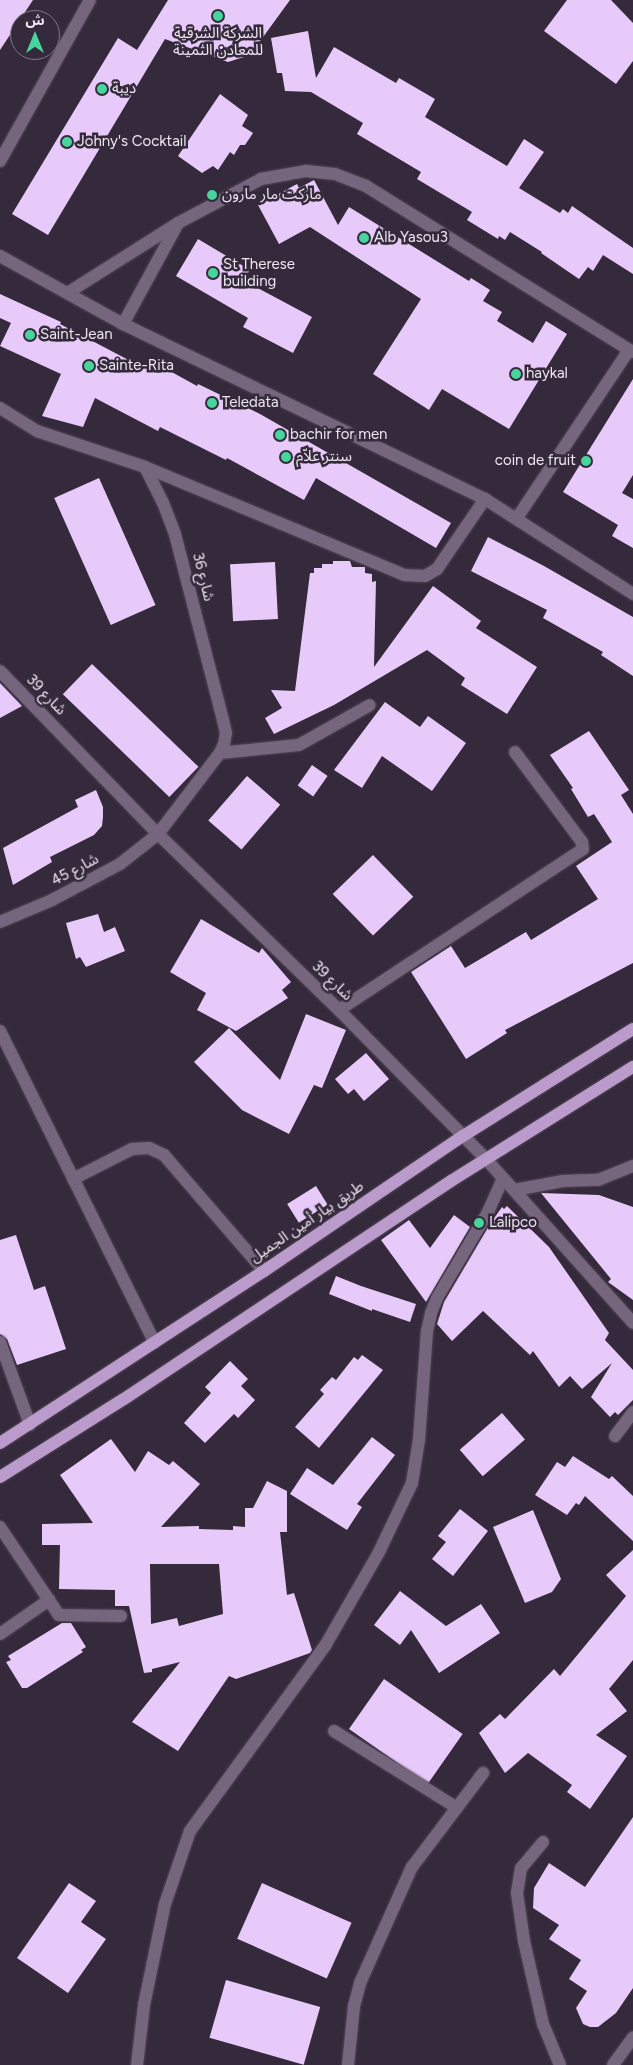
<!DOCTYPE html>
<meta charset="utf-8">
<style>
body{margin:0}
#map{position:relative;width:633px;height:2065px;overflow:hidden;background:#352a3b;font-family:Figtree,"Noto Sans Arabic",sans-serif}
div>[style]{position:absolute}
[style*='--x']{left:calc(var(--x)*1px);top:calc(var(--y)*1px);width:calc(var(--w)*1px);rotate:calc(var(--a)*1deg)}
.building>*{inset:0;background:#e8cafa;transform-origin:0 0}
.roads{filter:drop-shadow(0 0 1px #524858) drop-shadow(0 0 1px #524858)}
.minor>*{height:12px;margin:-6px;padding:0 6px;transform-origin:6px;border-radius:6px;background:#75657d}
.major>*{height:12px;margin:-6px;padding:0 6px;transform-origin:6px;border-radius:6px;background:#ba9bcc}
.dots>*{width:14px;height:14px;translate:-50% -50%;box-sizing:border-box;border:2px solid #352a3b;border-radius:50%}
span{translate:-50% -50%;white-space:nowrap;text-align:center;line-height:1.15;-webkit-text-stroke:5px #352a3b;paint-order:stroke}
.poi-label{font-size:15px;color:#ede6f1}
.left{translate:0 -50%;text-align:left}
.right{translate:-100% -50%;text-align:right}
.street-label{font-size:15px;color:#ede6f1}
.north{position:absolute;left:10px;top:10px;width:50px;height:50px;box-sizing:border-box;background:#352a3b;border:1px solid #7f7584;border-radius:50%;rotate:0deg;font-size:14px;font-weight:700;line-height:20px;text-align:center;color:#ede6f1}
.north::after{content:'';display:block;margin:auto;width:18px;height:22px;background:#48d49d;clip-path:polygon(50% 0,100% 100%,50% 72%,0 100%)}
</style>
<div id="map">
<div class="building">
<i style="clip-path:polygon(0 0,33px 0,0 50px)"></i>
<i style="clip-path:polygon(168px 0,290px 0,250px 55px,228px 62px,165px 39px,48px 235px,12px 214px,118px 38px,137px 50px)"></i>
<i style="clip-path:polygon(567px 0,611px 0,633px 23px,633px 61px,616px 84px,544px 31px)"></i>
<i style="clip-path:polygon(308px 31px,316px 78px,334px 47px,396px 83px,399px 78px,435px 99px,425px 117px,507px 166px,524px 139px,544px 152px,519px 188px,560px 213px,563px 209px,568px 213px,572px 206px,633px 248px,633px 274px,603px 255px,593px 271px,588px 267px,579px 279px,541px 253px,542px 252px,510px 232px,505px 240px,499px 236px,498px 239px,467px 220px,472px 212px,417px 179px,421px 172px,357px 134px,363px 123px,311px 92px,285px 91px,282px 73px,277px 73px,271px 38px)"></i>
<i style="clip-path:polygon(220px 94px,248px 115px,242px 126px,253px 133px,245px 145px,240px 145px,234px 155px,230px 152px,218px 170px,213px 166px,202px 173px,178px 156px)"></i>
<i style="clip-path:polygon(314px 180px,338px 225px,349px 207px,469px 281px,471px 278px,490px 290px,483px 301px,502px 312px,497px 321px,533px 343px,546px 321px,567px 334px,509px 429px,442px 389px,429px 410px,373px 374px,421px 299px,310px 227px,279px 244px,258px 205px,297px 184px,299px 188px)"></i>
<i style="clip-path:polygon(198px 239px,250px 270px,243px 280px,312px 317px,293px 353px,243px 327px,248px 318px,176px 276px)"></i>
<i style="clip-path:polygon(0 294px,61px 322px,60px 324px,140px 366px,142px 363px,147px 366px,150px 360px,197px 386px,198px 384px,260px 414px,451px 523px,436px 548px,316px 478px,304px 500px,227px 458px,226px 460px,160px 427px,158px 431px,95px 398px,83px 427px,42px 416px,61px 374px,0 346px,11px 323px,0 318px)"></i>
<i style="clip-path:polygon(633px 379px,633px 475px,622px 493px,633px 499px,633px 548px,612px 536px,618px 525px,563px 492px)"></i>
<i style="left:99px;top:478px;width:139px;height:49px;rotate:66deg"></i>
<i style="clip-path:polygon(488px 537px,544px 566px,633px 617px,633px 676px,601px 655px,603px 652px,543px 618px,547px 610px,471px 571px)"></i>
<i style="clip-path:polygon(333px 561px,350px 561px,352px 567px,365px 567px,365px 573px,372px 574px,372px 582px,376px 581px,374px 667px,433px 586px,481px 621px,476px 628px,537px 667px,507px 714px,461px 685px,465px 678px,427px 650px,334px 705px,274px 734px,265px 718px,282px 708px,271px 690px,295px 691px,310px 573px,314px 573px,314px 568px,322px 568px,322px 564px,333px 564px)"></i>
<i style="left:275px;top:562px;width:57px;height:45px;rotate:87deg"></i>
<i style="left:92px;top:664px;width:148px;height:42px;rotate:44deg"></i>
<i style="clip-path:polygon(0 683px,22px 706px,0 718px)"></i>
<i style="clip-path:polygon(385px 702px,420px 727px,428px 716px,466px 743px,432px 791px,382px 756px,362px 788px,334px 770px)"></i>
<i style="clip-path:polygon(589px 731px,629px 790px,621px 795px,633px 814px,633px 963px,505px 1030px,507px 1033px,466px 1059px,411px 972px,451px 946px,465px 968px,526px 932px,531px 940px,598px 899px,576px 866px,612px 842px,594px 814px,588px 817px,571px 789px,573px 788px,550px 755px)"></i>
<i style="left:312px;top:765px;width:19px;height:25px;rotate:35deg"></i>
<i style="left:247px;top:776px;width:44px;height:59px;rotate:41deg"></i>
<i style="clip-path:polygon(96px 790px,103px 807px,103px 817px,102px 826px,94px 835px,50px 857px,52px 862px,13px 885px,3px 848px,78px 807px,75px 800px)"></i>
<i style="left:373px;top:855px;width:58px;height:56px;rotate:46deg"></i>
<i style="clip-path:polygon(98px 914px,104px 932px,115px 927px,125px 951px,86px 967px,80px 957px,76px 959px,66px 923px)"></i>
<i style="clip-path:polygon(201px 919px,259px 953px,262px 948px,291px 982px,282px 990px,288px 998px,236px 1031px,197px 1010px,206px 993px,170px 972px)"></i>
<i style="clip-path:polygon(306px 1014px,346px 1030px,322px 1088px,314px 1085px,289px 1134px,242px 1110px,194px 1062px,229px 1028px,280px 1080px)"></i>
<i style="clip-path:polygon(366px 1053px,389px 1079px,364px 1101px,354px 1089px,348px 1094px,335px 1079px)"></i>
<i style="left:316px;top:1186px;width:22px;height:34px;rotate:58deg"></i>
<i style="clip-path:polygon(541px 1193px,599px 1195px,633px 1207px,633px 1300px,608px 1282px,611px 1279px)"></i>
<i style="clip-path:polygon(507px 1206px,549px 1247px,609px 1333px,605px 1340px,633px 1370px,633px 1400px,618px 1415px,615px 1412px,610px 1417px,591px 1397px,612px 1363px,582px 1389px,570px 1376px,559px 1387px,533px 1351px,530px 1355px,483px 1311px,452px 1341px,437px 1324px,444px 1302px,490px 1224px,502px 1207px,504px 1209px)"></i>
<i style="clip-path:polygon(454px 1215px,470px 1227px,426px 1302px,381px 1240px,409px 1220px,430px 1248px)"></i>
<i style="clip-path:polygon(16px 1235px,34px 1290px,45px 1286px,66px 1349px,17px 1365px,7px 1339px,0 1334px,0 1240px)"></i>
<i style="clip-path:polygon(336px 1276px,361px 1286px,416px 1304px,410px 1322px,372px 1309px,372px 1311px,329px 1294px)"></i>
<i style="clip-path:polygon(362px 1355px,383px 1370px,319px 1448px,295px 1427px,324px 1394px,320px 1390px,332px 1377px,336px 1380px,354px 1357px,358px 1360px)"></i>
<i style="clip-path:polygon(230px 1361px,248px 1379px,241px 1386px,255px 1400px,238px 1418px,234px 1414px,205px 1443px,184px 1423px,211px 1393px,205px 1387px)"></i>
<i style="left:502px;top:1413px;width:35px;height:56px;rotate:49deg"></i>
<i style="clip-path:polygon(372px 1437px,395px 1455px,357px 1504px,362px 1507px,347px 1530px,290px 1494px,307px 1468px,333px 1485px)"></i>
<i style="clip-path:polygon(evenodd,111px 1439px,135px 1472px,148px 1451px,169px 1465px,173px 1461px,200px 1484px,161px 1527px,199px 1526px,199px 1529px,233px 1530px,233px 1526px,245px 1527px,245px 1508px,253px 1508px,267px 1481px,287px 1491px,287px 1532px,280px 1532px,287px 1595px,294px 1593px,312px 1650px,310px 1653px,236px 1679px,229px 1676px,178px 1751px,132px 1722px,180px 1662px,152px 1669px,152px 1672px,144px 1673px,129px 1606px,115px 1606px,115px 1590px,59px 1589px,60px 1545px,42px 1545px,42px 1524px,93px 1523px,60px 1475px,111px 1439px,150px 1564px,219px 1564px,223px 1614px,179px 1626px,177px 1618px,151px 1624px,150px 1564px)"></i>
<i style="clip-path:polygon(573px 1456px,609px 1479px,612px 1476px,633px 1496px,633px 1541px,585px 1496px,579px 1505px,576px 1503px,567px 1515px,535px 1495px,557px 1462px,565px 1467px)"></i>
<i style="clip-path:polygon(460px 1509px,488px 1531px,453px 1576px,432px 1559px,446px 1542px,438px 1536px)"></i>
<i style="clip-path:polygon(533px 1510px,561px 1579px,552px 1592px,525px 1603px,493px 1527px)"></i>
<i style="clip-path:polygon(633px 1550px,633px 1660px,609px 1689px,627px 1711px,596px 1735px,627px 1756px,590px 1809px,567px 1792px,572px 1785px,528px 1753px,505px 1773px,479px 1733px,500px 1714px,505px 1719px,554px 1669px,560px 1676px,626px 1596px,606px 1575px)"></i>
<i style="clip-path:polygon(400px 1591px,446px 1626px,481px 1604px,500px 1633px,439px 1673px,411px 1630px,400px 1645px,374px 1625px)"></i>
<i style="clip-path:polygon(62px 1623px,71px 1623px,86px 1647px,81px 1650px,83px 1652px,27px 1688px,22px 1688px,6px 1662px,11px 1660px,8px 1656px)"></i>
<i style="left:384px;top:1679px;width:96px;height:61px;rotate:35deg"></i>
<i style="clip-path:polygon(633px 1817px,633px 1988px,616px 2013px,598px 2027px,590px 2027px,583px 2024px,576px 2008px,587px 1991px,569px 1979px,581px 1960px,549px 1939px,559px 1925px,533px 1908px,534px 1888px,549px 1863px,585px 1887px)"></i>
<i style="clip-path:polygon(69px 1883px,96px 1901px,81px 1922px,106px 1939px,68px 1993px,17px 1958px)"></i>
<i style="left:262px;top:1883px;width:98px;height:61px;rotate:24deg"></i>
<i style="left:226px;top:1980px;width:98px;height:60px;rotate:16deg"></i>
</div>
<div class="roads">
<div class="minor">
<i style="--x:0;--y:161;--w:184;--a:-60.8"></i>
<i style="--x:0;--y:256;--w:141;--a:28.9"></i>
<i style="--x:123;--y:324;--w:402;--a:25.8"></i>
<i style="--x:485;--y:499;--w:176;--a:32.7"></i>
<i style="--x:69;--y:292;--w:129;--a:-32.3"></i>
<i style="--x:178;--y:223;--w:94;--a:-27.9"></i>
<i style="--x:261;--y:179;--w:46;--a:-10.1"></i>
<i style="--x:306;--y:171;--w:29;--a:6"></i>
<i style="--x:335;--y:174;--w:33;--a:21"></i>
<i style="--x:366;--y:186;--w:314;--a:31.9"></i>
<i style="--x:123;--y:324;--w:113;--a:-61.4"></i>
<i style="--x:0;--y:408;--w:44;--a:31.9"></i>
<i style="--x:37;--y:431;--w:114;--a:18.4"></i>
<i style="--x:145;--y:467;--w:281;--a:22.6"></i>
<i style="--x:404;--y:575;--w:21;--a:3"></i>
<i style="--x:425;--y:576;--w:14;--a:-30"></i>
<i style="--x:437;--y:569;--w:85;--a:-55.6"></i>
<i style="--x:517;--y:518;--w:202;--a:-56.3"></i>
<i style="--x:0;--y:671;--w:227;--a:45.9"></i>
<i style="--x:158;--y:834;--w:252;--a:44.2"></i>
<i style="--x:339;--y:1010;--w:209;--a:45.4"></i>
<i style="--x:486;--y:1159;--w:220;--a:48.1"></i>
<i style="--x:220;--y:753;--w:79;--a:-5.8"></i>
<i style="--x:299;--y:745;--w:81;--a:-29.4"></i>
<i style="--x:0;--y:922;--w:56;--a:-22.9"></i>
<i style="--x:52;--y:900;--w:77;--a:-27.9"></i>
<i style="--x:120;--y:864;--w:48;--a:-38.3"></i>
<i style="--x:158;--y:834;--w:102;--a:-52.6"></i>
<i style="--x:220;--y:753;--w:10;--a:-66"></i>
<i style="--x:224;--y:744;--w:11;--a:-80"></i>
<i style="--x:226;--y:733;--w:13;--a:-103"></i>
<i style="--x:223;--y:720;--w:192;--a:-104.5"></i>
<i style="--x:175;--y:534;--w:33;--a:-111"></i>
<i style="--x:163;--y:503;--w:40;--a:-116.6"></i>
<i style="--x:339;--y:1010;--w:292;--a:-33.4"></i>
<i style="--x:583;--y:849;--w:7;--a:-98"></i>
<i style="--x:582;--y:842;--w:112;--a:-126.7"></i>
<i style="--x:0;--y:1031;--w:348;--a:63.6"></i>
<i style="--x:73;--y:1179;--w:66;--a:-27"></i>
<i style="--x:132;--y:1149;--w:17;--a:-3"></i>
<i style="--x:149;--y:1148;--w:17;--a:25"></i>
<i style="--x:164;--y:1155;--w:153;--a:49.2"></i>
<i style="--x:514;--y:1190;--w:50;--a:-10.4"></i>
<i style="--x:563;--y:1181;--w:35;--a:-2"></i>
<i style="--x:598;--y:1180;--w:38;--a:-22"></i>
<i style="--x:0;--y:1342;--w:88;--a:70.1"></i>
<i style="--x:615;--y:1436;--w:30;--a:-53"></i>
<i style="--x:0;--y:1527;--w:106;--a:56.2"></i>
<i style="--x:59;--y:1615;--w:62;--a:0.9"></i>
<i style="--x:0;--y:1634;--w:60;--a:-34.8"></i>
<i style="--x:334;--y:1731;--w:145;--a:32"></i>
<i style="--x:543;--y:1842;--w:34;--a:130"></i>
<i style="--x:521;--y:1868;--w:25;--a:99"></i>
<i style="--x:517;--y:1893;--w:49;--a:81.7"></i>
<i style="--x:524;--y:1941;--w:85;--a:77.1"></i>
<i style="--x:543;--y:2024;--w:44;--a:67.5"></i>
<i style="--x:137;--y:2065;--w:60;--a:-83.3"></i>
<i style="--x:144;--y:2005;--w:103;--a:-78.3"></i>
<i style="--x:165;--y:1904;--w:77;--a:-71.1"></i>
<i style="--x:190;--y:1831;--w:229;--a:-53.9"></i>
<i style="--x:325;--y:1646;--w:108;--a:-60.1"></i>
<i style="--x:379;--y:1552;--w:76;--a:-64.4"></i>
<i style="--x:412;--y:1483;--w:44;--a:-80.8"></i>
<i style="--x:419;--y:1440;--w:109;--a:-85.8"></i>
<i style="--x:427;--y:1331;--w:18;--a:-77"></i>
<i style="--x:431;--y:1313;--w:16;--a:-68"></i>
<i style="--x:437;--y:1298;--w:100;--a:-59.3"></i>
<i style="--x:488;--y:1212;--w:36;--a:-66"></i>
<i style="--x:348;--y:2065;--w:59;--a:-84.2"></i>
<i style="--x:354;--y:2006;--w:24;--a:-75"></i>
<i style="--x:360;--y:1983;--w:127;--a:-65.9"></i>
<i style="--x:412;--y:1867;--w:118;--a:-52.9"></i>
<i style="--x:613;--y:2065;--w:34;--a:-54"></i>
</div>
<div class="major">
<i style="--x:0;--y:1443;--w:315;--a:-33.1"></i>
<i style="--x:264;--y:1271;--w:240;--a:-34.2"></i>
<i style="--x:463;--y:1136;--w:201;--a:-32.2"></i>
<i style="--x:0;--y:1477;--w:146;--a:-32.2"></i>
<i style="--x:124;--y:1399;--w:393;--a:-33.7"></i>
<i style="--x:451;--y:1181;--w:215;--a:-32.1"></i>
</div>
</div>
<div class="dots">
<i style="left:218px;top:16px;background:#48d49d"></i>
<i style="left:102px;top:89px;background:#48d49d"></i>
<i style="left:67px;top:142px;background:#48d49d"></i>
<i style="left:212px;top:195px;background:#48d49d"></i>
<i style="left:364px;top:238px;background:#48d49d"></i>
<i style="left:213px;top:273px;background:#48d49d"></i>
<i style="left:30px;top:335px;background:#48d49d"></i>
<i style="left:89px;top:366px;background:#48d49d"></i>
<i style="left:516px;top:374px;background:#48d49d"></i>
<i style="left:212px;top:403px;background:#48d49d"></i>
<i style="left:280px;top:435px;background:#48d49d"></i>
<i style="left:286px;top:457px;background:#48d49d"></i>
<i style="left:586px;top:461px;background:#48d49d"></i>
<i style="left:479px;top:1223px;background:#48d49d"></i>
</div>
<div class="poi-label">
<span style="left:218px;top:42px">الشركة الشرقية<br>للمعادن الثمينة</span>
<span class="left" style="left:112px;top:89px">ديبة</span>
<span class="left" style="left:77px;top:142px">Johny's Cocktail</span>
<span class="left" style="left:222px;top:195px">ماركت مار مارون</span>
<span class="left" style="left:374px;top:238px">Alb Yasou3</span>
<span class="left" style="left:223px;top:273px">St Therese<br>building</span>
<span class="left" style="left:40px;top:335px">Saint-Jean</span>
<span class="left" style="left:99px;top:366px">Sainte-Rita</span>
<span class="left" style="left:526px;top:374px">haykal</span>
<span class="left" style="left:222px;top:403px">Teledata</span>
<span class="left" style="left:290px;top:435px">bachir for men</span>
<span class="left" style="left:296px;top:457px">سنتر علاّم</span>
<span class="right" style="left:576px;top:461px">coin de fruit</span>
<span class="left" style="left:489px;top:1223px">Lalipco</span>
</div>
<div class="street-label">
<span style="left:203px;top:577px;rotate:76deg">شارع 36</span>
<span style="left:46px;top:695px;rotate:46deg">شارع 39</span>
<span style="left:75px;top:870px;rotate:-28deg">شارع 45</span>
<span style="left:332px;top:981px;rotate:44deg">شارع 39</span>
<span style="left:307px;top:1222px;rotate:-34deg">طريق بيار أمين الجميل</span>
</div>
<div class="north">ش</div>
</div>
